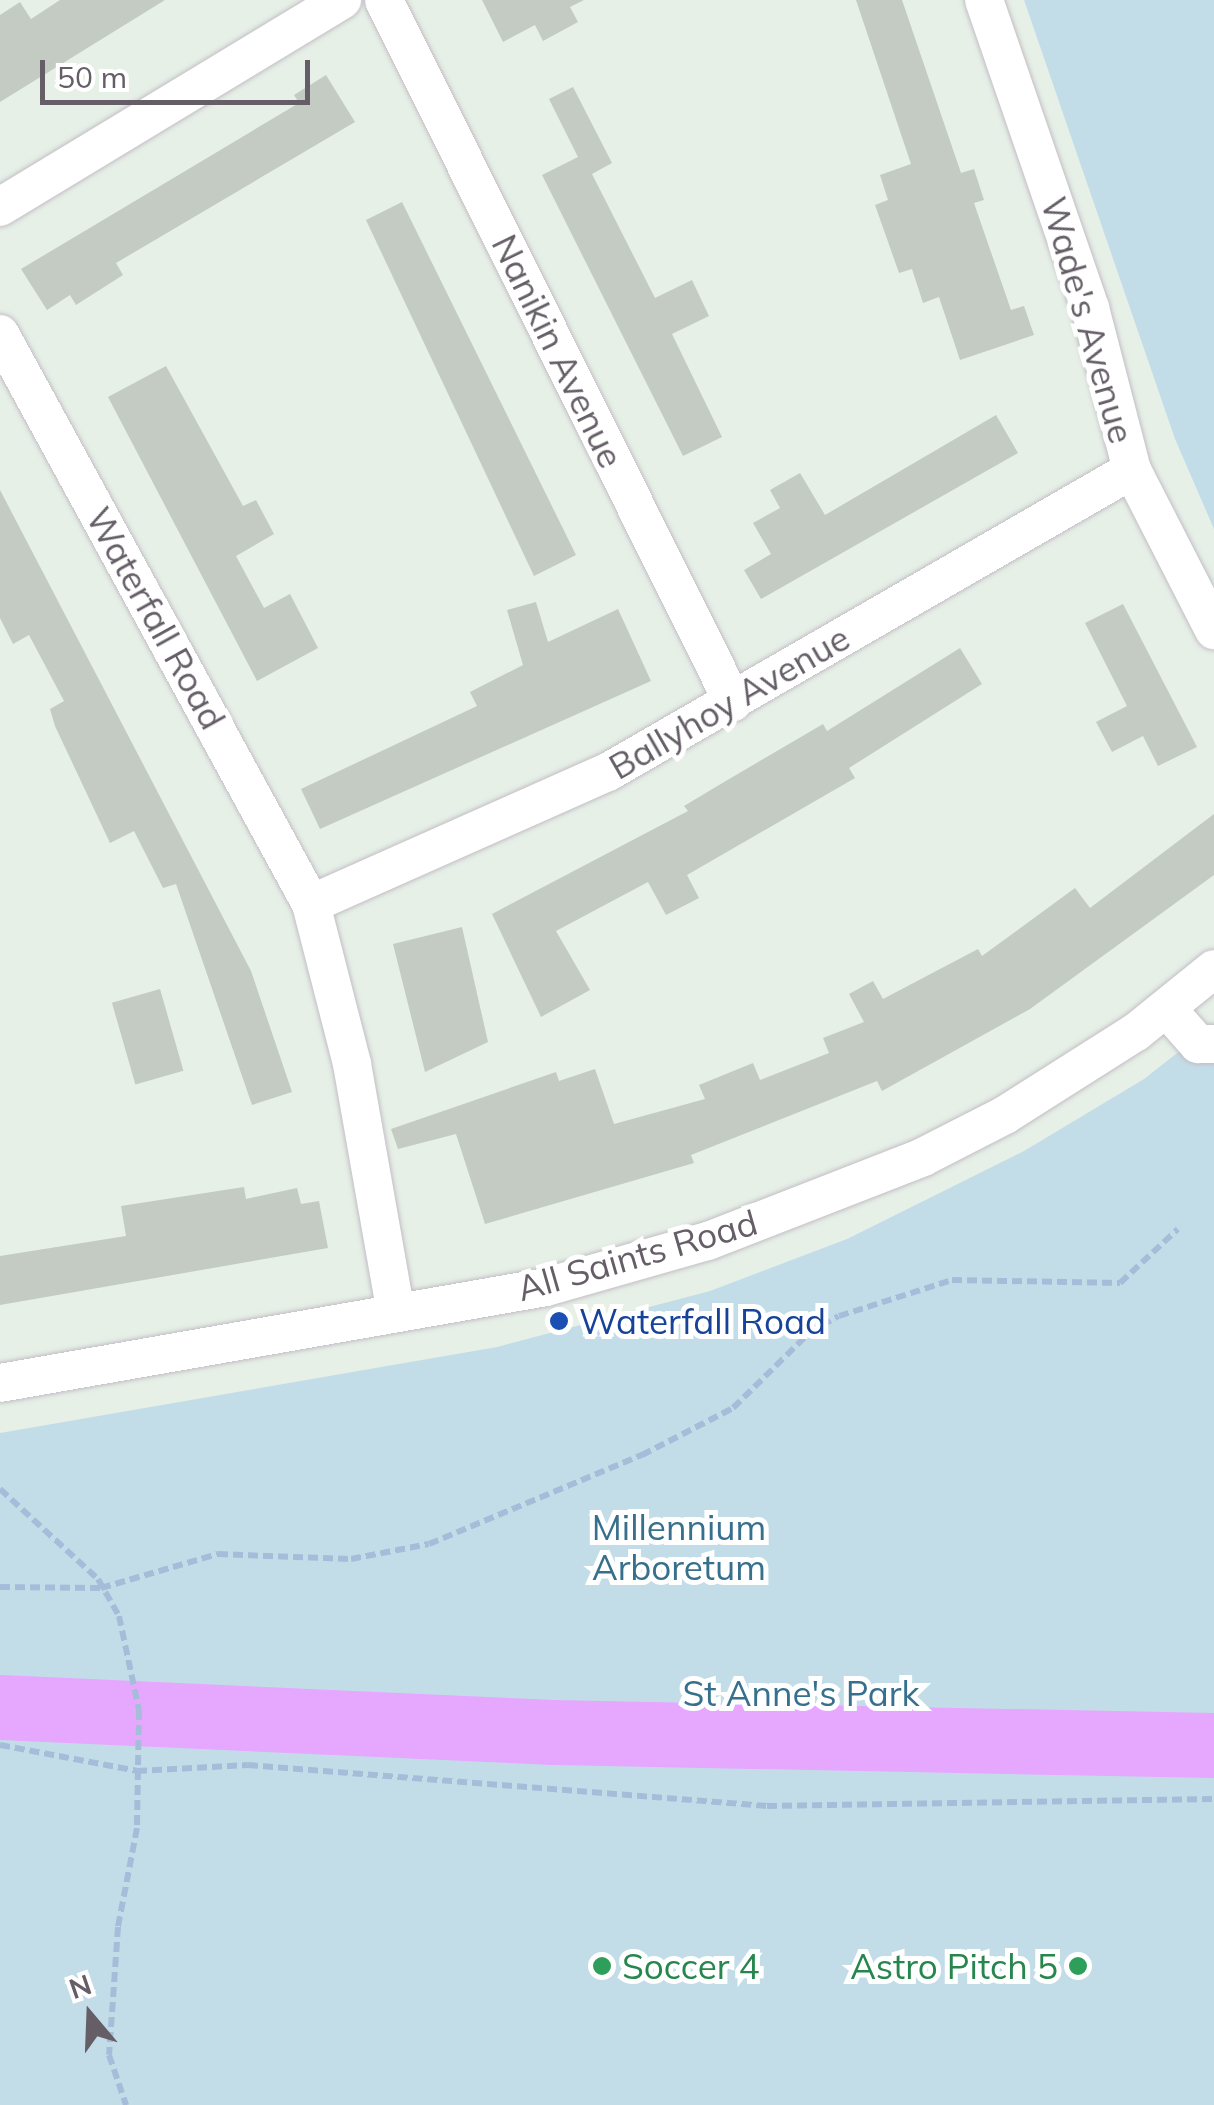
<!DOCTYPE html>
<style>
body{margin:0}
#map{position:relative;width:1214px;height:2105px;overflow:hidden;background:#e6f0e7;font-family:Mulish,sans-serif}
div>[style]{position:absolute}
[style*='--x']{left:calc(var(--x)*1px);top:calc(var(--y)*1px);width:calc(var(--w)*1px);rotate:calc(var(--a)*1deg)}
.green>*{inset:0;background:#c3dde8}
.river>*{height:65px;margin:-32.5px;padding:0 32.5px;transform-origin:32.5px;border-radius:32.5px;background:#e6a7ff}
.building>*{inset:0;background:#c3cbc2;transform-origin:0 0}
.path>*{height:6px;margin-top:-3px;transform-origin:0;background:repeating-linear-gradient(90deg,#a6bdda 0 10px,transparent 0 15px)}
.roads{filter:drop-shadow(0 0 2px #c3bdc5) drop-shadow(0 0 2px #c3bdc5)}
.minor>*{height:38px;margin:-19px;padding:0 19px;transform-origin:19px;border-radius:19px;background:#fff}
.dots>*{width:28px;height:28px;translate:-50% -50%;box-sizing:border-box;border:5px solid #fff;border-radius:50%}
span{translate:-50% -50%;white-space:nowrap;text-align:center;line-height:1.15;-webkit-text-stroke:10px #fff;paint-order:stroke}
.street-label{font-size:35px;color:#655e67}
.transit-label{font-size:35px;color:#164399}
.left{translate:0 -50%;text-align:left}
.park-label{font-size:35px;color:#36708d}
.leisure-label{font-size:35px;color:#27864d}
.right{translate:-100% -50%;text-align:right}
.north{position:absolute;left:40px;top:1965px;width:100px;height:100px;-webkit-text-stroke:8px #fff;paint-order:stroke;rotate:341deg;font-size:28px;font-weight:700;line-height:40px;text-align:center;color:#655e67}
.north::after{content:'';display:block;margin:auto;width:35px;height:45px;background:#655e67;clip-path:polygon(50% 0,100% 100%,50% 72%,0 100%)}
.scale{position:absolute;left:40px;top:60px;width:270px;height:45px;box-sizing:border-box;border:5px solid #655e67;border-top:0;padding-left:12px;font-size:30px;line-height:35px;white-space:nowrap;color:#655e67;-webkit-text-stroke:8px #fff;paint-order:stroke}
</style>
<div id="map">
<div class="green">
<i style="clip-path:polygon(1024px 0,1214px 0,1214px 529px,1175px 439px)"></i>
<i style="clip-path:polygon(1214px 1024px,1214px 2105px,0 2105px,0 1433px,497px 1347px,710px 1291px,847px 1239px,1024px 1151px,1144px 1079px)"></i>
</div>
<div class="river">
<i style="--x:0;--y:1707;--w:554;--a:2.59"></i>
<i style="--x:553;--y:1732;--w:661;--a:1.13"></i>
</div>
<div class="building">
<i style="clip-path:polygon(60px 0,165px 0,0 102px,0 15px,20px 2px,31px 19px)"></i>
<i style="clip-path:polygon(482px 0,584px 0,570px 7px,578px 22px,543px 41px,535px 25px,503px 42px)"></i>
<i style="clip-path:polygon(856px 0,902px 0,961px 173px,974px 169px,984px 200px,974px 203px,1011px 310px,1024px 306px,1034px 335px,960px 360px,939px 297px,923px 303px,912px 269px,899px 273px,875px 205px,888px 200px,880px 175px,911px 164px)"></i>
<i style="clip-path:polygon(326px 75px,355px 122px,116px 263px,123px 275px,76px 305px,70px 295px,47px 310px,21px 269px,299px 103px,294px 95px)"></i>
<i style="clip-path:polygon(573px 87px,612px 163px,592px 174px,655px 298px,692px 280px,709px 316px,672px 334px,722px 437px,683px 456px,542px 175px,578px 157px,549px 99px)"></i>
<i style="clip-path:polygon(402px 202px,576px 555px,534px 576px,366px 220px)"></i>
<i style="clip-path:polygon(166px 366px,243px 506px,256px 500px,274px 534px,236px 556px,264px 608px,290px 594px,318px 648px,257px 681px,108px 397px)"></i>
<i style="clip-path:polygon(996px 415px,1018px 453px,761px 599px,744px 570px,771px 554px,753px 523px,780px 508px,770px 490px,800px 473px,825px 515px)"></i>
<i style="clip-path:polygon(0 490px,251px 971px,292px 1092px,252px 1105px,176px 884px,163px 888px,134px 831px,110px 843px,55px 726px,50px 709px,64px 701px,29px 635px,13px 644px,0 618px)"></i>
<i style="clip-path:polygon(536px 602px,548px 642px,618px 609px,651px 681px,320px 829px,301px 789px,477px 706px,470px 692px,523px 665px,507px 610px)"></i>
<i style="clip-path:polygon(1123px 604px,1197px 747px,1158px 766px,1143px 736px,1112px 752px,1096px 722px,1127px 706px,1085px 623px)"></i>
<i style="clip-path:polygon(960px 648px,982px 684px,849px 768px,855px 778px,687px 875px,699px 898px,666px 915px,648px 882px,556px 931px,590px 990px,541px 1017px,492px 914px,688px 811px,684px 806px,719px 785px,823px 724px,827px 731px)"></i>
<i style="clip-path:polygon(1214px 814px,1214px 875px,1030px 1009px,882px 1091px,877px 1081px,691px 1155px,694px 1163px,485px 1224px,456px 1134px,398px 1149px,391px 1129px,556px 1072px,559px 1081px,595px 1069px,614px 1124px,705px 1099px,699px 1085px,753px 1063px,760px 1080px,829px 1053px,823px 1038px,864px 1022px,849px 994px,873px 981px,883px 999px,978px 949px,982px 956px,1075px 888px,1090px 908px)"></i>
<i style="clip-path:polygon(462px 927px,488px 1042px,425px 1072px,393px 944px)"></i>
<i style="left:160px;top:989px;width:85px;height:50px;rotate:74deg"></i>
<i style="clip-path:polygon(244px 1187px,246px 1199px,297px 1188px,301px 1204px,319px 1201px,328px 1248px,0 1305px,0 1256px,126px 1236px,121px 1206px)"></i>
</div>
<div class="path">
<i style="--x:0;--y:1489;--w:133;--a:42.6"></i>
<i style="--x:98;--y:1579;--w:43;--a:60.4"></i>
<i style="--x:119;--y:1616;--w:96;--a:78"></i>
<i style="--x:139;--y:1710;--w:118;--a:91"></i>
<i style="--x:137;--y:1828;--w:101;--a:100.9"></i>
<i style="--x:118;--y:1927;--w:128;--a:94"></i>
<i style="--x:109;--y:2055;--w:53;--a:71.2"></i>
<i style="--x:0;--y:1587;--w:101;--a:0.6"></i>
<i style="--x:101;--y:1588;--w:122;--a:-16.2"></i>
<i style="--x:218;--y:1554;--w:133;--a:2.2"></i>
<i style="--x:351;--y:1559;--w:79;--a:-10.9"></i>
<i style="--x:429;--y:1544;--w:231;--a:-22.7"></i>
<i style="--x:642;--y:1455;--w:102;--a:-27.3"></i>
<i style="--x:733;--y:1408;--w:107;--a:-44.6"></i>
<i style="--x:809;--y:1333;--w:34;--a:-30"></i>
<i style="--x:839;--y:1316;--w:119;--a:-17.7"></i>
<i style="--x:952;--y:1280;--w:168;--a:1"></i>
<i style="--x:1120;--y:1283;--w:79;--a:-43"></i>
<i style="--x:0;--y:1745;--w:139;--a:10.7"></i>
<i style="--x:137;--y:1771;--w:111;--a:-3.1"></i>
<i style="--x:248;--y:1765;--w:521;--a:4.52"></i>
<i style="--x:767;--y:1806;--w:447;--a:-0.9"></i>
</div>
<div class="roads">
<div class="minor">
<i style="--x:384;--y:0;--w:784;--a:63.57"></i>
<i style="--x:984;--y:0;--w:326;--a:71"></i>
<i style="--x:1090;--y:308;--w:167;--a:75.5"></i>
<i style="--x:1132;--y:470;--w:180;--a:62.9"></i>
<i style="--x:0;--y:207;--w:400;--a:-31.2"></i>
<i style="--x:0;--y:334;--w:649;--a:61.38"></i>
<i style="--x:311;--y:904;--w:165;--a:75.6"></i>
<i style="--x:352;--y:1064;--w:253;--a:80"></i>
<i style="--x:311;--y:904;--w:325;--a:-24"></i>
<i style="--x:608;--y:772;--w:605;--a:-29.96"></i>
<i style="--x:1167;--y:1009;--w:47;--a:48.5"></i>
<i style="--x:1198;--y:1044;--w:16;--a:0"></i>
<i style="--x:0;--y:1383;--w:554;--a:-9.97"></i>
<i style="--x:546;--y:1287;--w:168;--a:-15.9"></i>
<i style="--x:708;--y:1241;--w:231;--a:-21.3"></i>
<i style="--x:923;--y:1157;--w:92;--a:-27.1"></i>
<i style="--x:1005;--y:1115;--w:155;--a:-32.4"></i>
<i style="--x:1136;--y:1032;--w:100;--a:-38.9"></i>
</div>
</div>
<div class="dots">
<i style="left:559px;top:1321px;background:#1a4fb4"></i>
<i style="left:602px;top:1966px;background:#2e9e5b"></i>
<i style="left:1078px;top:1966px;background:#2e9e5b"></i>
</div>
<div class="street-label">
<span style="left:1088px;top:320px;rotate:74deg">Wade's Avenue</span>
<span style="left:558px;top:351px;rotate:64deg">Nanikin Avenue</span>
<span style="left:156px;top:618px;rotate:61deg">Waterfall Road</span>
<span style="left:729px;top:702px;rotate:-30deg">Ballyhoy Avenue</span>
<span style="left:637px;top:1255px;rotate:-16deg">All Saints Road</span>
</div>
<div class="transit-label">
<span class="left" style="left:579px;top:1321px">Waterfall Road</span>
</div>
<div class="park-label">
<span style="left:679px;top:1547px">Millennium<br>Arboretum</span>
<span style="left:801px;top:1693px">St Anne's Park</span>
</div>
<div class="leisure-label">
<span class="left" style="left:622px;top:1966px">Soccer 4</span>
<span class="right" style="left:1058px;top:1966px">Astro Pitch 5</span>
</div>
<div class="north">N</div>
<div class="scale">50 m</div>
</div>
